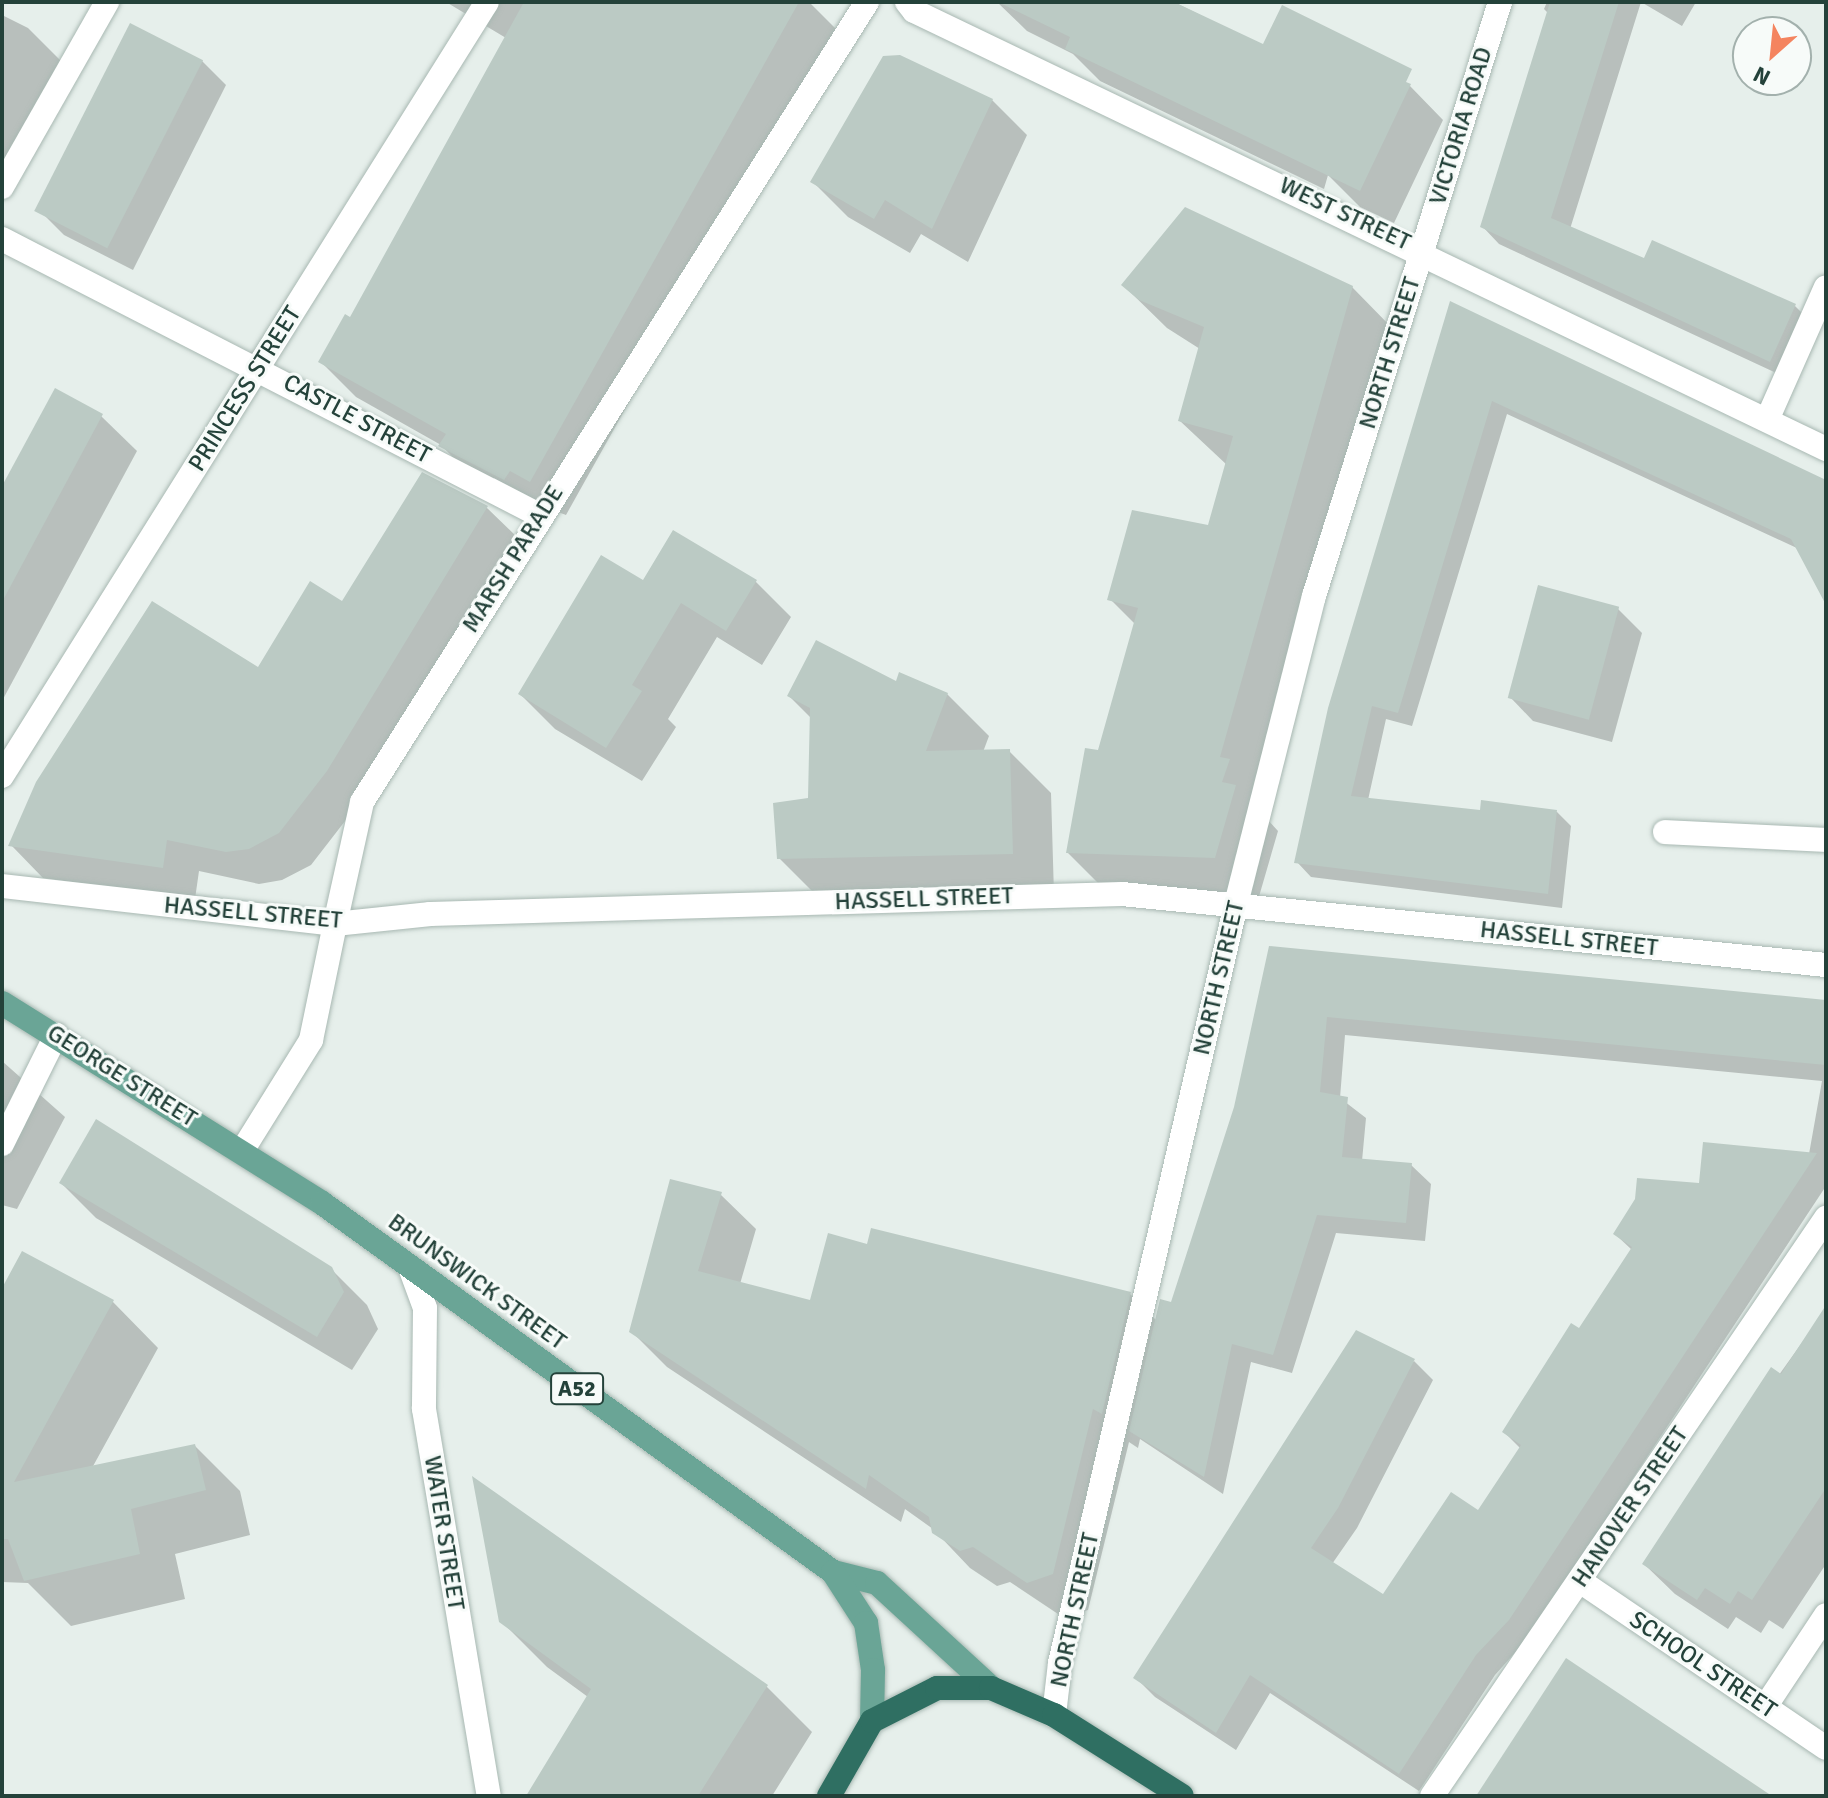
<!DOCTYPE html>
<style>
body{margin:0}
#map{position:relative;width:1828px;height:1798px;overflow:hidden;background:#e6efeb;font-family:Signika,sans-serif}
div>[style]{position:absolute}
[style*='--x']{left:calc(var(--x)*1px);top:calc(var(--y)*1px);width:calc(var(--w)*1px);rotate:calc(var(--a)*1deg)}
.shadow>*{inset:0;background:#0003}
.building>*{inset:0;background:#bbcac4;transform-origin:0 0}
.roads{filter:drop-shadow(0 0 2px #a8b8b2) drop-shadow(0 0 2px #a8b8b2)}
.lane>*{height:24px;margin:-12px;padding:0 12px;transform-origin:12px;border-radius:12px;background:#fff}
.street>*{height:24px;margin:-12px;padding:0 12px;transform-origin:12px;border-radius:12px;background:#fff}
.secondary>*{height:24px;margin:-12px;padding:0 12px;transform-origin:12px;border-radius:12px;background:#fff}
.primary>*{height:24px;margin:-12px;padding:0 12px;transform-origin:12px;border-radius:12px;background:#6aa596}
.highway>*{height:24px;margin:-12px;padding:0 12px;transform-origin:12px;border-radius:12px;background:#2f6f62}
span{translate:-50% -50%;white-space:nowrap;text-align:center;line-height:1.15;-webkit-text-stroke:6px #f7fbf9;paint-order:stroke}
.shield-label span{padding:2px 6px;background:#f7fbf9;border:2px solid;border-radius:6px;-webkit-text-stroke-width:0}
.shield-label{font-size:22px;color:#24423a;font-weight:700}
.street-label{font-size:24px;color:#24423a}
.frame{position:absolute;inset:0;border:4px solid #24423a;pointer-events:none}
.north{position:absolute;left:1732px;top:16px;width:80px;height:80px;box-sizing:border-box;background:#f7fbf9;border:2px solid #a3b1ad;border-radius:50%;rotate:207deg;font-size:22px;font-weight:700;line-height:32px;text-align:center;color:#24423a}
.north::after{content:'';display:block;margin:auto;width:28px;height:36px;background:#f4845f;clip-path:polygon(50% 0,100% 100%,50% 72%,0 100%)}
</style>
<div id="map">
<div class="shadow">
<i style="clip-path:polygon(446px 2px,809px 2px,837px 30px,566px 515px,476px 481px,441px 445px,356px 397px,321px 362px,351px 320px,506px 38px)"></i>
<i style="clip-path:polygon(997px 2px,1174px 2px,1264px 47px,1410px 86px,1443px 120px,1394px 223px,1360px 207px,1328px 175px,1324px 189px,1100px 81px,1073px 54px,1027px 31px)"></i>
<i style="clip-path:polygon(1547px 2px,1696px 2px,1682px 26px,1641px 2px,1570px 229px,1645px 261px,1795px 306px,1812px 323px,1787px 378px,1499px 244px,1482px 226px,1549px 14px,1544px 9px)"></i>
<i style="clip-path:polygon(2px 15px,28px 28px,63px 63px,2px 182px)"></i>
<i style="clip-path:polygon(202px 61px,226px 85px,133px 270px,64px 235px,40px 211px)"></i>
<i style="clip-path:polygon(992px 100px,1027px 135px,968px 262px,921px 234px,910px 253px,848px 217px,813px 182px)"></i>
<i style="clip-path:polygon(1123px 285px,1352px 287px,1395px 331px,1267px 819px,1278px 831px,1258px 900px,1111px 896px,1068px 853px,1136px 625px,1110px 599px,1209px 528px,1227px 465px,1180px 421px,1200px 349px,1167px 328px)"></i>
<i style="clip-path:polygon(1451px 304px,1826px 482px,1826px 601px,1799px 549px,1507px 414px,1412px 726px,1386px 719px,1368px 800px,1482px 813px,1557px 812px,1571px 826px,1562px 908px,1311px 877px,1297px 862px)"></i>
<i style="clip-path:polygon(101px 416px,137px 451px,2px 701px,2px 490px)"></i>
<i style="clip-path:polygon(423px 475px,487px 508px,520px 540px,359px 803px,311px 865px,282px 880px,259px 884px,199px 871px,195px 899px,43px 878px,11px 845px,258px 670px,343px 604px)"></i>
<i style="clip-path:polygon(674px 533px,756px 582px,791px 617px,762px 665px,717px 637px,668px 719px,676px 727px,642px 781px,555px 729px,520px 694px,644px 583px)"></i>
<i style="clip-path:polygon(1618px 609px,1642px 633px,1612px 742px,1533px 721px,1510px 697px)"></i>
<i style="clip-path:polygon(897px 683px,947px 694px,989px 736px,983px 752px,1009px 751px,1051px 793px,1054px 895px,821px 900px,779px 858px,810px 800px,812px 719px,789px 696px)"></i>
<i style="clip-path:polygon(1271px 948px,1826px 1001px,1826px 1186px,1527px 1639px,1495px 1675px,1419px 1791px,1270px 1693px,1236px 1750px,1155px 1697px,1136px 1678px,1414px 1361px,1433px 1380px,1357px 1528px,1332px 1564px,1384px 1597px,1479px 1513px,1521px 1449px,1504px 1432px,1580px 1331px,1632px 1250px,1615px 1234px,1701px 1186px,1809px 1154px,1822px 1081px,1345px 1035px,1340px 1098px,1366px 1118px,1362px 1161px,1411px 1165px,1431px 1184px,1425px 1241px,1336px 1233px,1292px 1373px,1251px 1362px,1223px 1494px,1140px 1439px,1138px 1448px,1129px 1442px,1088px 1610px,1064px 1618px,1010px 1582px,997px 1586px,970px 1568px,933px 1529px,905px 1509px,901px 1522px,667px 1367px,631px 1331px,720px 1194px,756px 1229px,740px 1284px,811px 1302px,869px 1247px,1130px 1294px,1157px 1321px,1172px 1304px,1236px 1107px)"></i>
<i style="clip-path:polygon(2px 1061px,65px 1117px,17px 1209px,2px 1205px)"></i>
<i style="clip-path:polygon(61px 1183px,331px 1269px,367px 1305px,378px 1329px,352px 1370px,96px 1218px)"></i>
<i style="clip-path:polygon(2px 1292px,113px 1302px,158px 1348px,92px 1468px,195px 1446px,240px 1491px,250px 1535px,175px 1554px,185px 1599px,71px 1626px,28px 1583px,2px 1582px)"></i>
<i style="clip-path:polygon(1826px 1309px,1826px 1564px,1783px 1629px,1769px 1620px,1761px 1633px,1736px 1617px,1728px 1629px,1675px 1594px,1644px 1564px)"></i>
<i style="clip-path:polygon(501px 1621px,767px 1687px,812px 1732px,772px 1796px,541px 1796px,588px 1697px,547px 1667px)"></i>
</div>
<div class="building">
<i style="clip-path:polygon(524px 2px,799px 2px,530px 482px,510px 471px,504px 480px,438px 446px,446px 434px,318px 362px,345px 314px,350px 317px)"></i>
<i style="clip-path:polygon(998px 2px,1174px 2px,1263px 44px,1282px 5px,1412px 69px,1406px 82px,1411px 84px,1360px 191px,1065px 49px,1070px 37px)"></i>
<i style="clip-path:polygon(1550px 2px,1619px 2px,1551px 218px,1644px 258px,1652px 240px,1796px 304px,1770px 362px,1480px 227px)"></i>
<i style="left:130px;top:23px;width:82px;height:211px;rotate:27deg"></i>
<i style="clip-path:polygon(900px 55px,993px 99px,932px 229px,885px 200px,874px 219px,810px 182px,883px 56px)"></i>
<i style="clip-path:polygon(1185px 207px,1353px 286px,1220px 757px,1230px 759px,1222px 782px,1236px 785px,1215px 858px,1066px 853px,1085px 748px,1098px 750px,1138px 608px,1107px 600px,1132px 510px,1208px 525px,1233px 436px,1178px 421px,1204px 327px,1139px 300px,1121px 285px)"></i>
<i style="clip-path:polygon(1450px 301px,1826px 480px,1826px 605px,1791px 539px,1492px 401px,1398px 713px,1372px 706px,1351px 796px,1480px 810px,1481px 800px,1557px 810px,1548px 894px,1294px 863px,1328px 708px)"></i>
<i style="clip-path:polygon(55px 388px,103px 414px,2px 602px,2px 486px)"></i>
<i style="clip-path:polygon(422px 472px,488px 506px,327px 771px,279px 833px,249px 849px,226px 852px,167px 840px,163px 868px,8px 846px,36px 782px,152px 601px,258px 667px,310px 581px,342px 601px)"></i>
<i style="clip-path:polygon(673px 530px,757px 580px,726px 631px,681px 603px,632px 685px,642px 691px,606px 748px,518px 694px,601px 555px,643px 580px)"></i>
<i style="left:1538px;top:585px;width:84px;height:117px;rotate:15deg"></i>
<i style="clip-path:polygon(816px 640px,896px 681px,899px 672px,948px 693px,926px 751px,1010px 749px,1013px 854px,777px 859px,773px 803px,808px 798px,810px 708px,787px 696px)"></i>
<i style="clip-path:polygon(1269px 946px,1826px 1000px,1826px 1065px,1327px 1017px,1320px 1092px,1348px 1097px,1342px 1157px,1412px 1163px,1406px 1223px,1317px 1215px,1273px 1355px,1232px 1344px,1204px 1477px,1129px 1431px,1160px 1299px,1171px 1302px,1234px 1107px)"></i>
<i style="clip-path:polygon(96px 1119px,332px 1267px,344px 1292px,317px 1337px,59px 1183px)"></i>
<i style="clip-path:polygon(1703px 1142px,1817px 1153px,1509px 1620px,1476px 1655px,1399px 1774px,1250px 1675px,1216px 1733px,1133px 1678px,1356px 1330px,1415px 1359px,1338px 1508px,1311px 1548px,1383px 1594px,1451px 1492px,1478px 1510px,1521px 1445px,1502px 1432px,1571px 1323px,1579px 1328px,1632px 1247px,1613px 1234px,1635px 1199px,1637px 1178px,1699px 1183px)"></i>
<i style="clip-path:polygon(670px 1179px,722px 1192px,698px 1271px,810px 1300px,828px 1233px,867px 1244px,871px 1228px,1131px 1292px,1102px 1414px,1093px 1409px,1053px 1574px,1027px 1583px,973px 1547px,960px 1551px,932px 1533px,929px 1517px,869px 1475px,866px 1489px,629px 1332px)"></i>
<i style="clip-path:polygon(22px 1251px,114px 1300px,14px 1482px,195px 1444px,206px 1490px,131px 1509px,140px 1554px,24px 1581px,8px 1539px,2px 1539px,2px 1288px)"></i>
<i style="clip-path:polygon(1826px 1305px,1826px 1488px,1752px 1600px,1738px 1591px,1730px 1604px,1705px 1588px,1697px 1600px,1642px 1564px,1771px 1367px,1781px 1374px)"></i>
<i style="clip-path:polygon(472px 1476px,768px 1685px,698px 1796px,526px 1796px,591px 1689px,499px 1622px)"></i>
<i style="clip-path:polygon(1566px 1658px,1772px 1796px,1476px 1796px)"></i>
</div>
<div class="roads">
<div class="lane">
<i style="--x:1665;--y:832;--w:161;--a:2.8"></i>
<i style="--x:1765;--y:1707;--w:110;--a:-56.5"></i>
</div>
<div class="street">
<i style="--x:907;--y:2;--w:11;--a:52"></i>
<i style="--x:914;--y:11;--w:1012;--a:25.65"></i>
<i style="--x:2;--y:187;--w:213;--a:-60.4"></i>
<i style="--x:2;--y:239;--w:604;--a:27.2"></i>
<i style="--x:1767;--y:420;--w:145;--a:-66.1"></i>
<i style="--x:2;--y:776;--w:913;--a:-57.93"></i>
<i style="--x:2;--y:886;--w:335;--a:6.5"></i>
<i style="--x:335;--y:924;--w:125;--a:-77.5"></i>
<i style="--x:362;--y:802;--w:946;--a:-57.74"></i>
<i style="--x:2;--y:1144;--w:122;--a:-63.6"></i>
<i style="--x:411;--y:1270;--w:40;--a:69.8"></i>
<i style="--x:425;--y:1308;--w:101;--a:90.6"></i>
<i style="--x:424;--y:1409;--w:392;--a:80.5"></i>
<i style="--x:1580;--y:1581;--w:297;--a:34.2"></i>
<i style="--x:1054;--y:1715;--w:52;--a:-83.4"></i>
<i style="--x:1060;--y:1663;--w:779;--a:-76.94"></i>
<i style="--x:1236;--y:904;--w:318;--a:-75.8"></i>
<i style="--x:1314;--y:596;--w:622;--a:-72.61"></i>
<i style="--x:1432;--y:1796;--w:700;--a:-55.72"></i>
</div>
<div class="secondary">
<i style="--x:242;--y:1151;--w:131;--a:-58.1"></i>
<i style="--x:311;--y:1040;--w:118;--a:-78.3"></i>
<i style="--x:335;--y:924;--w:96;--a:-6"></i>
<i style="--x:430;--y:914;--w:692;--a:-1.66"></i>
<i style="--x:1122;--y:894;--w:708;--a:5.76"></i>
</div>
<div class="primary">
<i style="--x:2;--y:1003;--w:377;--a:32"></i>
<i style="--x:322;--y:1203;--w:630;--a:35.83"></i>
<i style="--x:833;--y:1572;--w:45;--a:14"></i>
<i style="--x:877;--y:1583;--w:155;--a:42.6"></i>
<i style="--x:833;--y:1572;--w:61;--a:57.1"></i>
<i style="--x:866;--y:1623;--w:48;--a:81.5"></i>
<i style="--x:873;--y:1670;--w:51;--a:91.1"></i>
</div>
<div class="highway">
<i style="--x:829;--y:1796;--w:86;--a:-60.2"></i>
<i style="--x:872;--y:1721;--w:73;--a:-26.9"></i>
<i style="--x:937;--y:1688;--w:54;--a:0"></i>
<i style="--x:991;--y:1688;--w:69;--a:23.2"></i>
<i style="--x:1054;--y:1715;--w:151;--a:32.3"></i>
</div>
</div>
<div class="shield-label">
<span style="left:577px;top:1389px">A52</span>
</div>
<div class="street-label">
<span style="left:1461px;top:126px;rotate:-73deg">VICTORIA ROAD</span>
<span style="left:1345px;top:214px;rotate:25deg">WEST STREET</span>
<span style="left:1390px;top:353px;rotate:-73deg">NORTH STREET</span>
<span style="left:245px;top:389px;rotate:-58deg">PRINCESS STREET</span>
<span style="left:357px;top:419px;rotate:28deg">CASTLE STREET</span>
<span style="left:513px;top:559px;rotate:-58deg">MARSH PARADE</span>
<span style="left:924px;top:899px;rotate:-2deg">HASSELL STREET</span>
<span style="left:253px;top:913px;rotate:5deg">HASSELL STREET</span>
<span style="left:1569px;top:939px;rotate:6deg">HASSELL STREET</span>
<span style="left:1219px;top:978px;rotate:-77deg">NORTH STREET</span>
<span style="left:122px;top:1076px;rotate:32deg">GEORGE STREET</span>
<span style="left:477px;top:1282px;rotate:36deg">BRUNSWICK STREET</span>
<span style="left:1630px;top:1507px;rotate:-56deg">HANOVER STREET</span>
<span style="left:444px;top:1533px;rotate:81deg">WATER STREET</span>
<span style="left:1075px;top:1610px;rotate:-78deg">NORTH STREET</span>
<span style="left:1703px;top:1665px;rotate:34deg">SCHOOL STREET</span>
</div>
<div class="frame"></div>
<div class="north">N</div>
</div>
